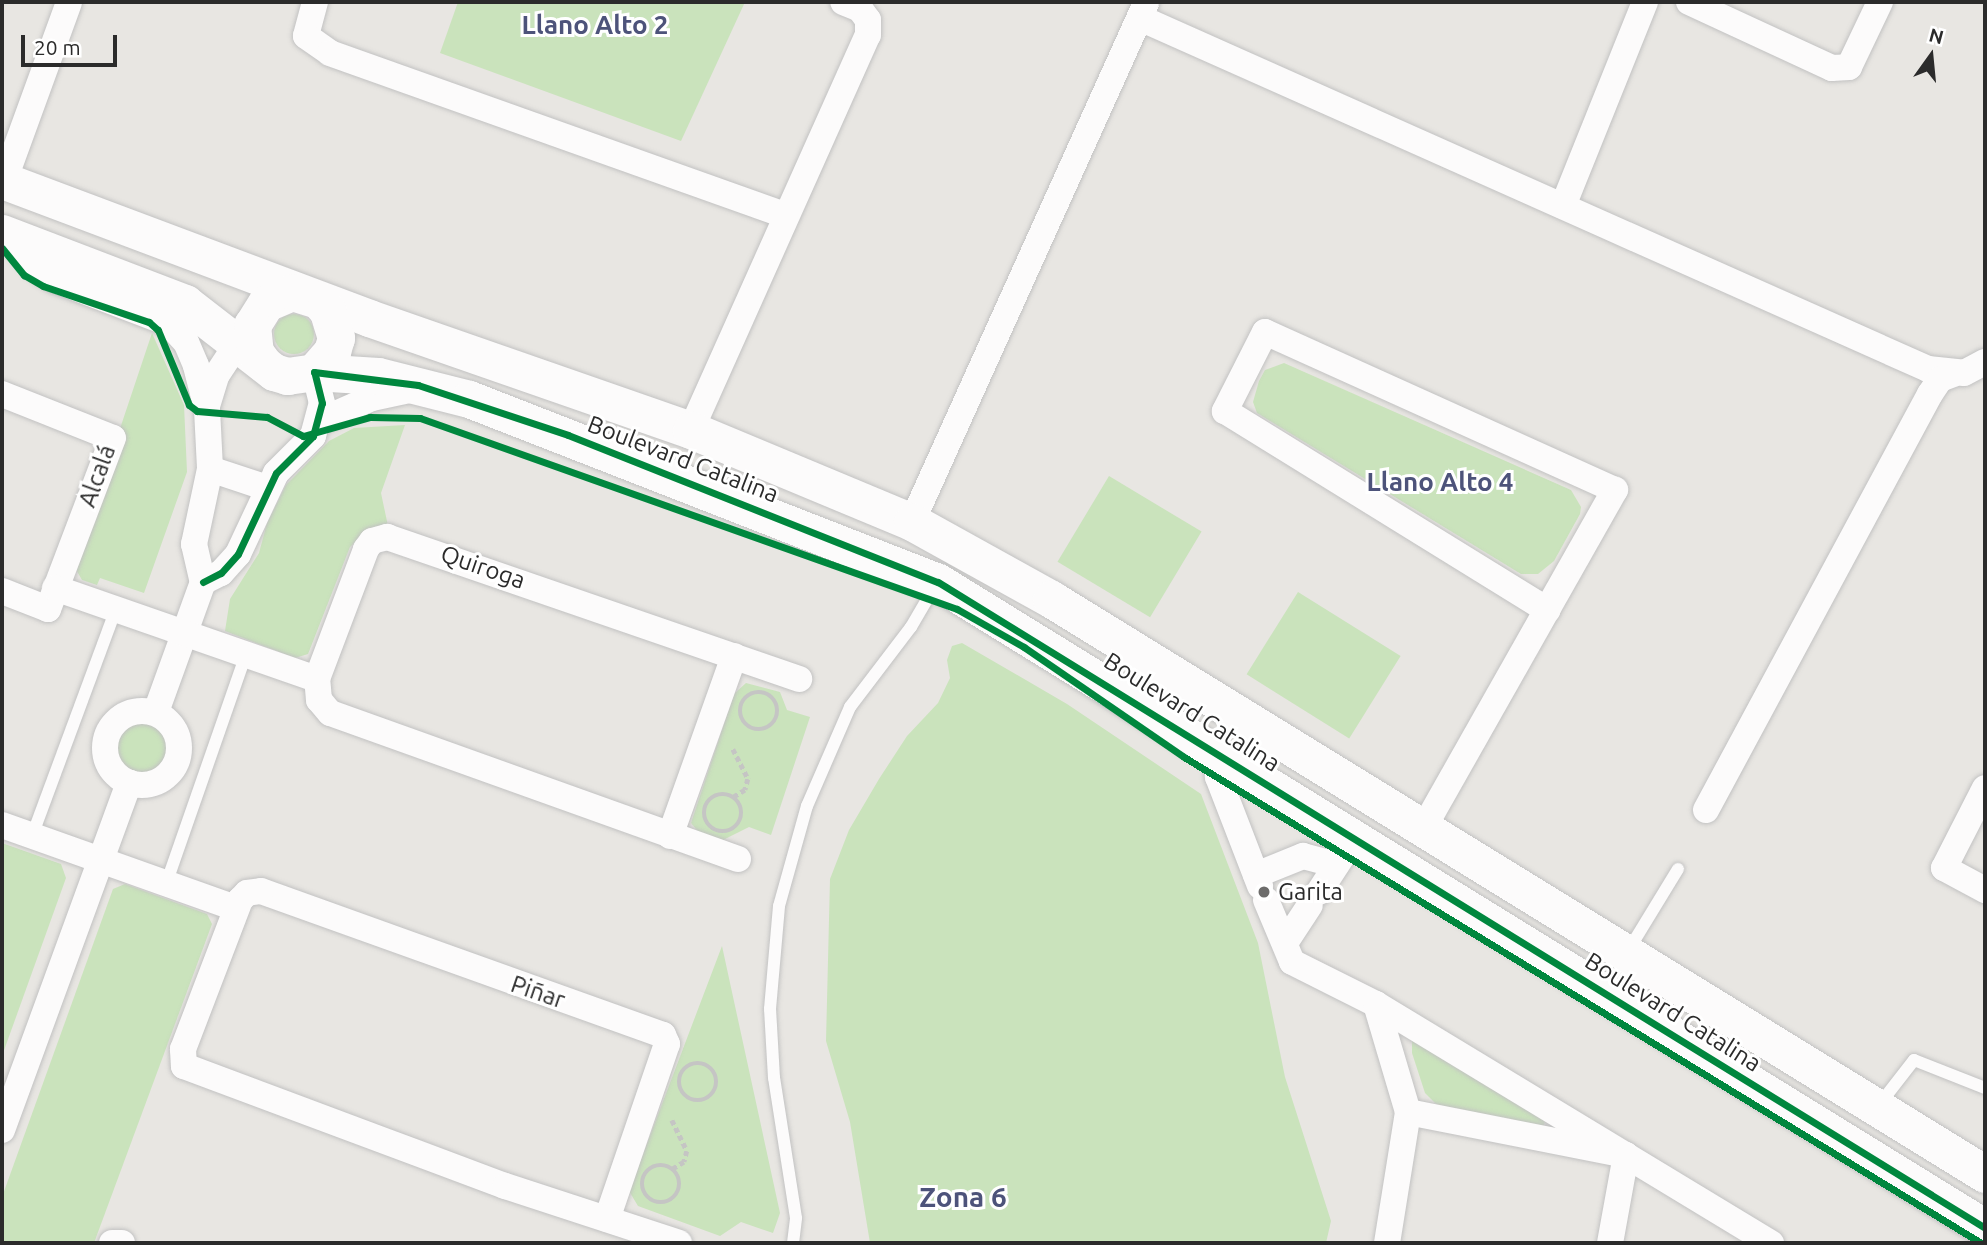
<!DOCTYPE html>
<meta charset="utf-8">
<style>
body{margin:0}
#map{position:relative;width:1987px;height:1245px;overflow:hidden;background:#e8e6e2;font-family:Ubuntu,sans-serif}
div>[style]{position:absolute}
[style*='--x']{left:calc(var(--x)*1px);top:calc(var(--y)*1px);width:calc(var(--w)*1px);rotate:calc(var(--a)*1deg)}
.green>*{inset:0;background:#cae3bc;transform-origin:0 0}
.round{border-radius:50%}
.path>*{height:4.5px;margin-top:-2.25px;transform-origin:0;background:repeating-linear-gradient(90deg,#c5c5c4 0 5px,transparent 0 8.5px)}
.path>.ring{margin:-2.25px;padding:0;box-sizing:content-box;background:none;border:4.5px solid #c5c5c4;border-radius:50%}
.roads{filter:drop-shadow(0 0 2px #c2c2c2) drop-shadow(0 0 2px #c2c2c2)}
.lane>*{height:12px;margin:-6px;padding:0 6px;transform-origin:6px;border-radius:6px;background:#fcfbfb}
.street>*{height:26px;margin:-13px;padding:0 13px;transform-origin:13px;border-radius:13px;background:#fcfbfb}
.street>.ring{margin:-13px;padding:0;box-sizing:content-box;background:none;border:26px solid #fcfbfb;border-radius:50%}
.secondary>*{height:37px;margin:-18.5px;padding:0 18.5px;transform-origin:18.5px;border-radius:18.5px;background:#fcfbfb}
.cycleway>*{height:7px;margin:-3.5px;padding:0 3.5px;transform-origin:3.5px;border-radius:3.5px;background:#00873e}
.dots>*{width:19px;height:19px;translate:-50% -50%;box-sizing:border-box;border:4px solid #fff;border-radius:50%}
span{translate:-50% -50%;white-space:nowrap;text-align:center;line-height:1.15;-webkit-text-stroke:6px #fff;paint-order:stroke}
.street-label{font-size:24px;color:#2b2b2b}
.poi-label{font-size:24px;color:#2b2b2b}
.left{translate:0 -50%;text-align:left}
.neighbourhood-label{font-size:26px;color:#4d537a;font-weight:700}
.quarter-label{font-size:28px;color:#4d537a;font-weight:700}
.frame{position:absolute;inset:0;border:4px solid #2b2b2b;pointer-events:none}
.north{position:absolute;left:1896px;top:21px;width:70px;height:70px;-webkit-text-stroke:5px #fff;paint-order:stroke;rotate:15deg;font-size:19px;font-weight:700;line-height:28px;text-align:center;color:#2b2b2b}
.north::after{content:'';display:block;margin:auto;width:24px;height:32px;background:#2b2b2b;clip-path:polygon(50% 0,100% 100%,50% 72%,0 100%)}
.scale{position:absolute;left:21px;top:35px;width:96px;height:32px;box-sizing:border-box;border:4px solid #2b2b2b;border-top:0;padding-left:9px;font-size:21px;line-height:24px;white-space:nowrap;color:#2b2b2b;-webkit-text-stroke:5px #fff;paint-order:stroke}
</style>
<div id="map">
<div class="green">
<i style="clip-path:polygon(458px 2px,745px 2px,681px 141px,440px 53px)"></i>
<i class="round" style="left:274px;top:314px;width:40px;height:40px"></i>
<i style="clip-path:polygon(152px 333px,184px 405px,187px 472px,144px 593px,100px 578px,97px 585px,82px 580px,74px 566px)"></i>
<i style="clip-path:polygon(1284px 363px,1571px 490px,1581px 507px,1580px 514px,1554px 561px,1538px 574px,1521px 574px,1257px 413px,1253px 402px,1259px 381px,1265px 370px)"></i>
<i style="clip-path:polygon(405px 425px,381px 493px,388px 526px,366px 532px,350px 547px,308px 654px,295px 658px,225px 631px,230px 599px,259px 553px,267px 523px,286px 485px,329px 441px,354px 428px)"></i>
<i style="left:1109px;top:476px;width:108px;height:100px;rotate:31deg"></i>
<i style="left:1298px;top:592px;width:121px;height:97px;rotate:32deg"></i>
<i style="clip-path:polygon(962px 643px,1067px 704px,1201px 794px,1258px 943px,1285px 1077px,1331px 1221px,1326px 1243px,870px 1243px,850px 1122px,826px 1041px,830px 879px,849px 830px,879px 779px,907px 736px,938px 703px,950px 678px,947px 660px,952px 646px)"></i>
<i style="clip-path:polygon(746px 683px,780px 692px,787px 710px,810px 717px,771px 835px,749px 827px,723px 840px,700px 834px,691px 823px,734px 694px)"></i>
<i class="round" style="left:113px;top:719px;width:58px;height:58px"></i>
<i style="clip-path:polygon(2px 843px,61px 864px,66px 878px,2px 1056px)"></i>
<i style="clip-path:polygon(125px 884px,207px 914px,212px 924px,94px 1243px,2px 1243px,2px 1197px,113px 889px)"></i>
<i style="clip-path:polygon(722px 946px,780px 1213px,773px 1233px,741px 1222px,720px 1236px,638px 1206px,629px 1191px)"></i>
<i style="clip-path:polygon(1412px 1036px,1545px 1119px,1544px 1126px,1444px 1109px,1435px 1103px,1425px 1093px,1412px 1053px)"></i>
</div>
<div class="path">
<i class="ring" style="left:740px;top:692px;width:33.5px;height:33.5px"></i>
<i style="--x:733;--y:749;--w:34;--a:63"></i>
<i style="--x:748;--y:779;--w:11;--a:105"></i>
<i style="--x:745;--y:790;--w:13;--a:148"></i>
<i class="ring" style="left:704px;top:794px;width:33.5px;height:33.5px"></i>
<i class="ring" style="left:679px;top:1063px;width:33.5px;height:33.5px"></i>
<i style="--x:672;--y:1120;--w:34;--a:64"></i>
<i style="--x:687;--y:1151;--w:11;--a:105"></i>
<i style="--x:684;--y:1162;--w:13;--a:148"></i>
<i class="ring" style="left:642px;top:1165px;width:33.5px;height:33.5px"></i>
</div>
<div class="roads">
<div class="lane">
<i style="--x:32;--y:836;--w:242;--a:-69.7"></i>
<i style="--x:166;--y:884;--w:244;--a:-70.8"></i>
<i style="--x:1628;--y:951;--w:96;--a:-58.6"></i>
<i style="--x:1879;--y:1105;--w:57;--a:-52.1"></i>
<i style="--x:1914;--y:1060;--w:76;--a:21.5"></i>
<i style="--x:793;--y:1243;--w:25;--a:-83"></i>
<i style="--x:796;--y:1218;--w:142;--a:-98.9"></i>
<i style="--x:774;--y:1078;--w:69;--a:-93.3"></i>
<i style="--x:770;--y:1009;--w:103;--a:-85"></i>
<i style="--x:779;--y:906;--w:104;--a:-74.4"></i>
<i style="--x:807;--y:806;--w:108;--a:-66.5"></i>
<i style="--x:850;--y:707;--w:101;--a:-52.7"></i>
<i style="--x:911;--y:627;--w:48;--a:-59.7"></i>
</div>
<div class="street">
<i style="--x:315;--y:2;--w:35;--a:105"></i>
<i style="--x:306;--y:36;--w:29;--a:35"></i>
<i style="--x:330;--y:53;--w:483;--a:19.6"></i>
<i style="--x:1689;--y:2;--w:157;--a:24.8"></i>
<i style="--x:1832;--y:68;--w:17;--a:-3"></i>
<i style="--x:1849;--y:67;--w:72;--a:-64.5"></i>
<i style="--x:1140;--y:18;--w:863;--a:24.01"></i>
<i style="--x:1928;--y:369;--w:36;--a:6"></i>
<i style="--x:1964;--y:373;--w:24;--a:-28"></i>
<i style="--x:4;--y:181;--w:190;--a:-70"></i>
<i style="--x:1563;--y:206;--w:220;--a:-68.1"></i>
<i style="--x:9;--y:236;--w:39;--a:50"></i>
<i style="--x:34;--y:266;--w:23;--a:34"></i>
<i style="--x:53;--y:279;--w:123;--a:20.9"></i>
<i style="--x:168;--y:323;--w:26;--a:47"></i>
<i style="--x:186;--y:342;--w:26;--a:67"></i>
<i style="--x:196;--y:366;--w:44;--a:75.7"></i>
<i style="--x:207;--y:409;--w:60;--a:87.1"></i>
<i style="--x:210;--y:469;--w:77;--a:102"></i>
<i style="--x:194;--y:544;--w:39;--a:77"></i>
<i style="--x:203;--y:582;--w:138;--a:109.9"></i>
<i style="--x:2;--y:394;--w:119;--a:21.6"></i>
<i style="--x:113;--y:438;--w:183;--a:110.8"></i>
<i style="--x:48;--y:609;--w:49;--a:-158.6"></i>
<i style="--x:207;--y:406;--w:31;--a:-73"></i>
<i style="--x:216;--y:376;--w:56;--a:-56.6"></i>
<i style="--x:320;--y:421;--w:57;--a:-23.9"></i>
<i style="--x:372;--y:398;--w:43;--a:-12.1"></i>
<i style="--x:691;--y:430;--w:433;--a:-65.9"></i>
<i style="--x:868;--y:35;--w:15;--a:-90"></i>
<i style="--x:868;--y:20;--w:14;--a:-126"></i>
<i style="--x:860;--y:9;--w:18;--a:-158"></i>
<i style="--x:210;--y:469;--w:60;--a:18.4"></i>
<i style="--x:912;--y:522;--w:569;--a:-65.73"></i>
<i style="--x:203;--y:582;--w:20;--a:-27"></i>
<i style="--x:221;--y:573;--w:25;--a:-48"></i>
<i style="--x:238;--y:554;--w:89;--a:-64.9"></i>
<i style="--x:276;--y:473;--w:52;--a:-45"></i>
<i style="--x:313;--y:436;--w:34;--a:-75"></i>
<i style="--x:322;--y:403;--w:32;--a:-104"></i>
<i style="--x:55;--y:588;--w:277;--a:19.2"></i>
<i class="ring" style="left:105px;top:711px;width:48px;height:48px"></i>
<i style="--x:1217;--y:751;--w:26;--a:88"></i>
<i style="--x:1218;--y:777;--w:117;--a:68.9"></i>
<i style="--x:1985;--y:788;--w:90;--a:117.1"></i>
<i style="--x:1944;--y:868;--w:47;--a:28.2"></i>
<i style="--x:1706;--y:810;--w:472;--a:-61.7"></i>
<i style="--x:1930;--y:394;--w:18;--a:-56"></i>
<i style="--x:1940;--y:379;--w:15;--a:-20"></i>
<i style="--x:2;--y:825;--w:247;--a:19.6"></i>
<i style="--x:1423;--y:829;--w:390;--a:-60.5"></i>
<i style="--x:1615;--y:490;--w:384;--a:-155.7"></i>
<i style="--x:1265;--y:332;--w:89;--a:116.9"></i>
<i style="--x:1225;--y:411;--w:379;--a:31.7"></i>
<i style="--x:670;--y:836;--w:191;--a:-70.4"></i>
<i style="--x:738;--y:859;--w:433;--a:-160.3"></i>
<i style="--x:330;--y:713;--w:17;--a:-130"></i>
<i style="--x:319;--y:700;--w:21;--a:-95"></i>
<i style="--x:317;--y:679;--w:139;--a:-69.3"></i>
<i style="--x:366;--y:549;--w:10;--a:-53"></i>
<i style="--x:372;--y:541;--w:16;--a:-15"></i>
<i style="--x:387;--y:537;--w:436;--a:19"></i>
<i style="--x:1256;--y:875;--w:51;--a:-22"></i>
<i style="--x:1303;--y:856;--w:34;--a:15"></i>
<i style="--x:1319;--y:892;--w:48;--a:-57"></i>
<i style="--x:1266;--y:900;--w:67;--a:67.2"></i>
<i style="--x:1292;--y:962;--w:94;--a:26.6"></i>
<i style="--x:1376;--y:1004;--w:462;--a:31.2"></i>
<i style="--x:1285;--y:943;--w:45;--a:-56.7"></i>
<i style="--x:1376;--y:1004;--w:113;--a:73.5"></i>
<i style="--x:1408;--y:1112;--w:133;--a:99.1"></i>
<i style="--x:1408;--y:1112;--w:222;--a:11.2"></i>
<i style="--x:1626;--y:1155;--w:89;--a:100.3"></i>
<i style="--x:2;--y:1130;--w:370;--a:-69.9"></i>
<i style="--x:607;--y:1219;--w:185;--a:-71.1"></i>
<i style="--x:667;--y:1044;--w:10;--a:-114"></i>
<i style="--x:663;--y:1035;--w:427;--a:-160.3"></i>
<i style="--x:261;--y:891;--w:14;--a:172"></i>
<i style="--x:247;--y:893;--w:10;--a:135"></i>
<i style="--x:240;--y:900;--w:160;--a:110.9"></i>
<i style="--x:183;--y:1049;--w:17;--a:87"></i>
<i style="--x:184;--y:1066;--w:343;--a:20.5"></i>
<i style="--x:505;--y:1186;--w:183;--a:18.1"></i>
<i style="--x:112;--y:1243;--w:10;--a:0"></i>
</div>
<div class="secondary">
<i style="--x:2;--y:180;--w:392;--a:20.6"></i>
<i style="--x:369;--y:318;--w:341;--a:19.2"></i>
<i style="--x:691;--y:430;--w:239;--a:22.6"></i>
<i style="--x:912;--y:522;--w:159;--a:29"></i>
<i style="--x:1051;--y:599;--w:1097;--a:31.62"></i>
<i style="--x:2;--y:233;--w:196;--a:20.9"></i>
<i style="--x:185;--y:303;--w:113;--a:37.8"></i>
<i style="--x:274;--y:372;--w:14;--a:17"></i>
<i style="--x:287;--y:376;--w:27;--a:-8"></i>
<i style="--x:314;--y:372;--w:28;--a:-49"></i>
<i style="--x:332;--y:351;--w:14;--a:-73"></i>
<i style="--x:336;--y:338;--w:28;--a:-107"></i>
<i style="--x:328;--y:311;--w:15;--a:-132"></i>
<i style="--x:318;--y:300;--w:27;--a:-163"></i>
<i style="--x:292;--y:292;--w:28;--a:157"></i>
<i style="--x:266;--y:303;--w:26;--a:122"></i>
<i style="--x:252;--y:325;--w:27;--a:84"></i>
<i style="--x:255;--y:352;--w:14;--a:54"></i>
<i style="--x:314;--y:372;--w:64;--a:3.6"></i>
<i style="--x:378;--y:376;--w:94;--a:14.2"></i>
<i style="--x:469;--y:399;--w:503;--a:21.32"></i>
<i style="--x:938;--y:582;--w:1230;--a:31.67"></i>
</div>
</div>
<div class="cycleway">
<i style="--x:2;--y:248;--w:35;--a:51"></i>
<i style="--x:24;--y:275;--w:22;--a:30"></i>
<i style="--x:43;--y:286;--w:112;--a:18.8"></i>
<i style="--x:149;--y:322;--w:12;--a:42"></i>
<i style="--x:158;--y:330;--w:81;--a:67.5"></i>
<i style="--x:189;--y:405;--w:10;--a:37"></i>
<i style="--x:197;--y:411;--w:70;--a:4.9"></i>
<i style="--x:267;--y:417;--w:41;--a:27.8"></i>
<i style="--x:303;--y:436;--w:70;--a:-15.8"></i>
<i style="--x:370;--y:417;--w:50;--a:1.1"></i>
<i style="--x:420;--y:418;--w:570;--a:19.58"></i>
<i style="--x:957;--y:609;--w:77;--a:29.6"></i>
<i style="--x:1024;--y:647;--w:194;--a:34.5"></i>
<i style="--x:1184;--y:757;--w:933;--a:31.37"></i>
<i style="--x:203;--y:582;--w:20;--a:-27"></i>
<i style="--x:221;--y:573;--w:25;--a:-48"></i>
<i style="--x:238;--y:554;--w:89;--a:-64.9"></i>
<i style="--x:276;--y:473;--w:52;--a:-45"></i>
<i style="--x:313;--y:436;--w:34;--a:-75"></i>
<i style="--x:322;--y:403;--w:32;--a:-104"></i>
<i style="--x:314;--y:372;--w:105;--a:7.1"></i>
<i style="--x:418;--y:385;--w:158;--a:18.4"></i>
<i style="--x:568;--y:435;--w:398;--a:21.7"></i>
<i style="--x:938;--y:582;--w:1230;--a:31.67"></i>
</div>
<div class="dots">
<i style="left:1264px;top:892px;background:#6d6c6b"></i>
</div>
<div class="street-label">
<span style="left:683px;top:459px;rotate:21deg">Boulevard Catalina</span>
<span style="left:97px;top:476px;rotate:-70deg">Alcalá</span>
<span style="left:483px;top:567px;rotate:19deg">Quiroga</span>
<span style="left:1192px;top:712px;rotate:32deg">Boulevard Catalina</span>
<span style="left:538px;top:992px;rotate:19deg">Piñar</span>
<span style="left:1673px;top:1012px;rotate:32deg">Boulevard Catalina</span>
</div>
<div class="poi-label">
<span class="left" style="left:1278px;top:892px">Garita</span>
</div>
<div class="neighbourhood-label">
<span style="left:595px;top:25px">Llano Alto 2</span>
<span style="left:1440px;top:482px">Llano Alto 4</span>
</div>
<div class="quarter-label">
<span style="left:963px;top:1197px">Zona 6</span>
</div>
<div class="frame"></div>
<div class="north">N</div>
<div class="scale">20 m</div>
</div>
